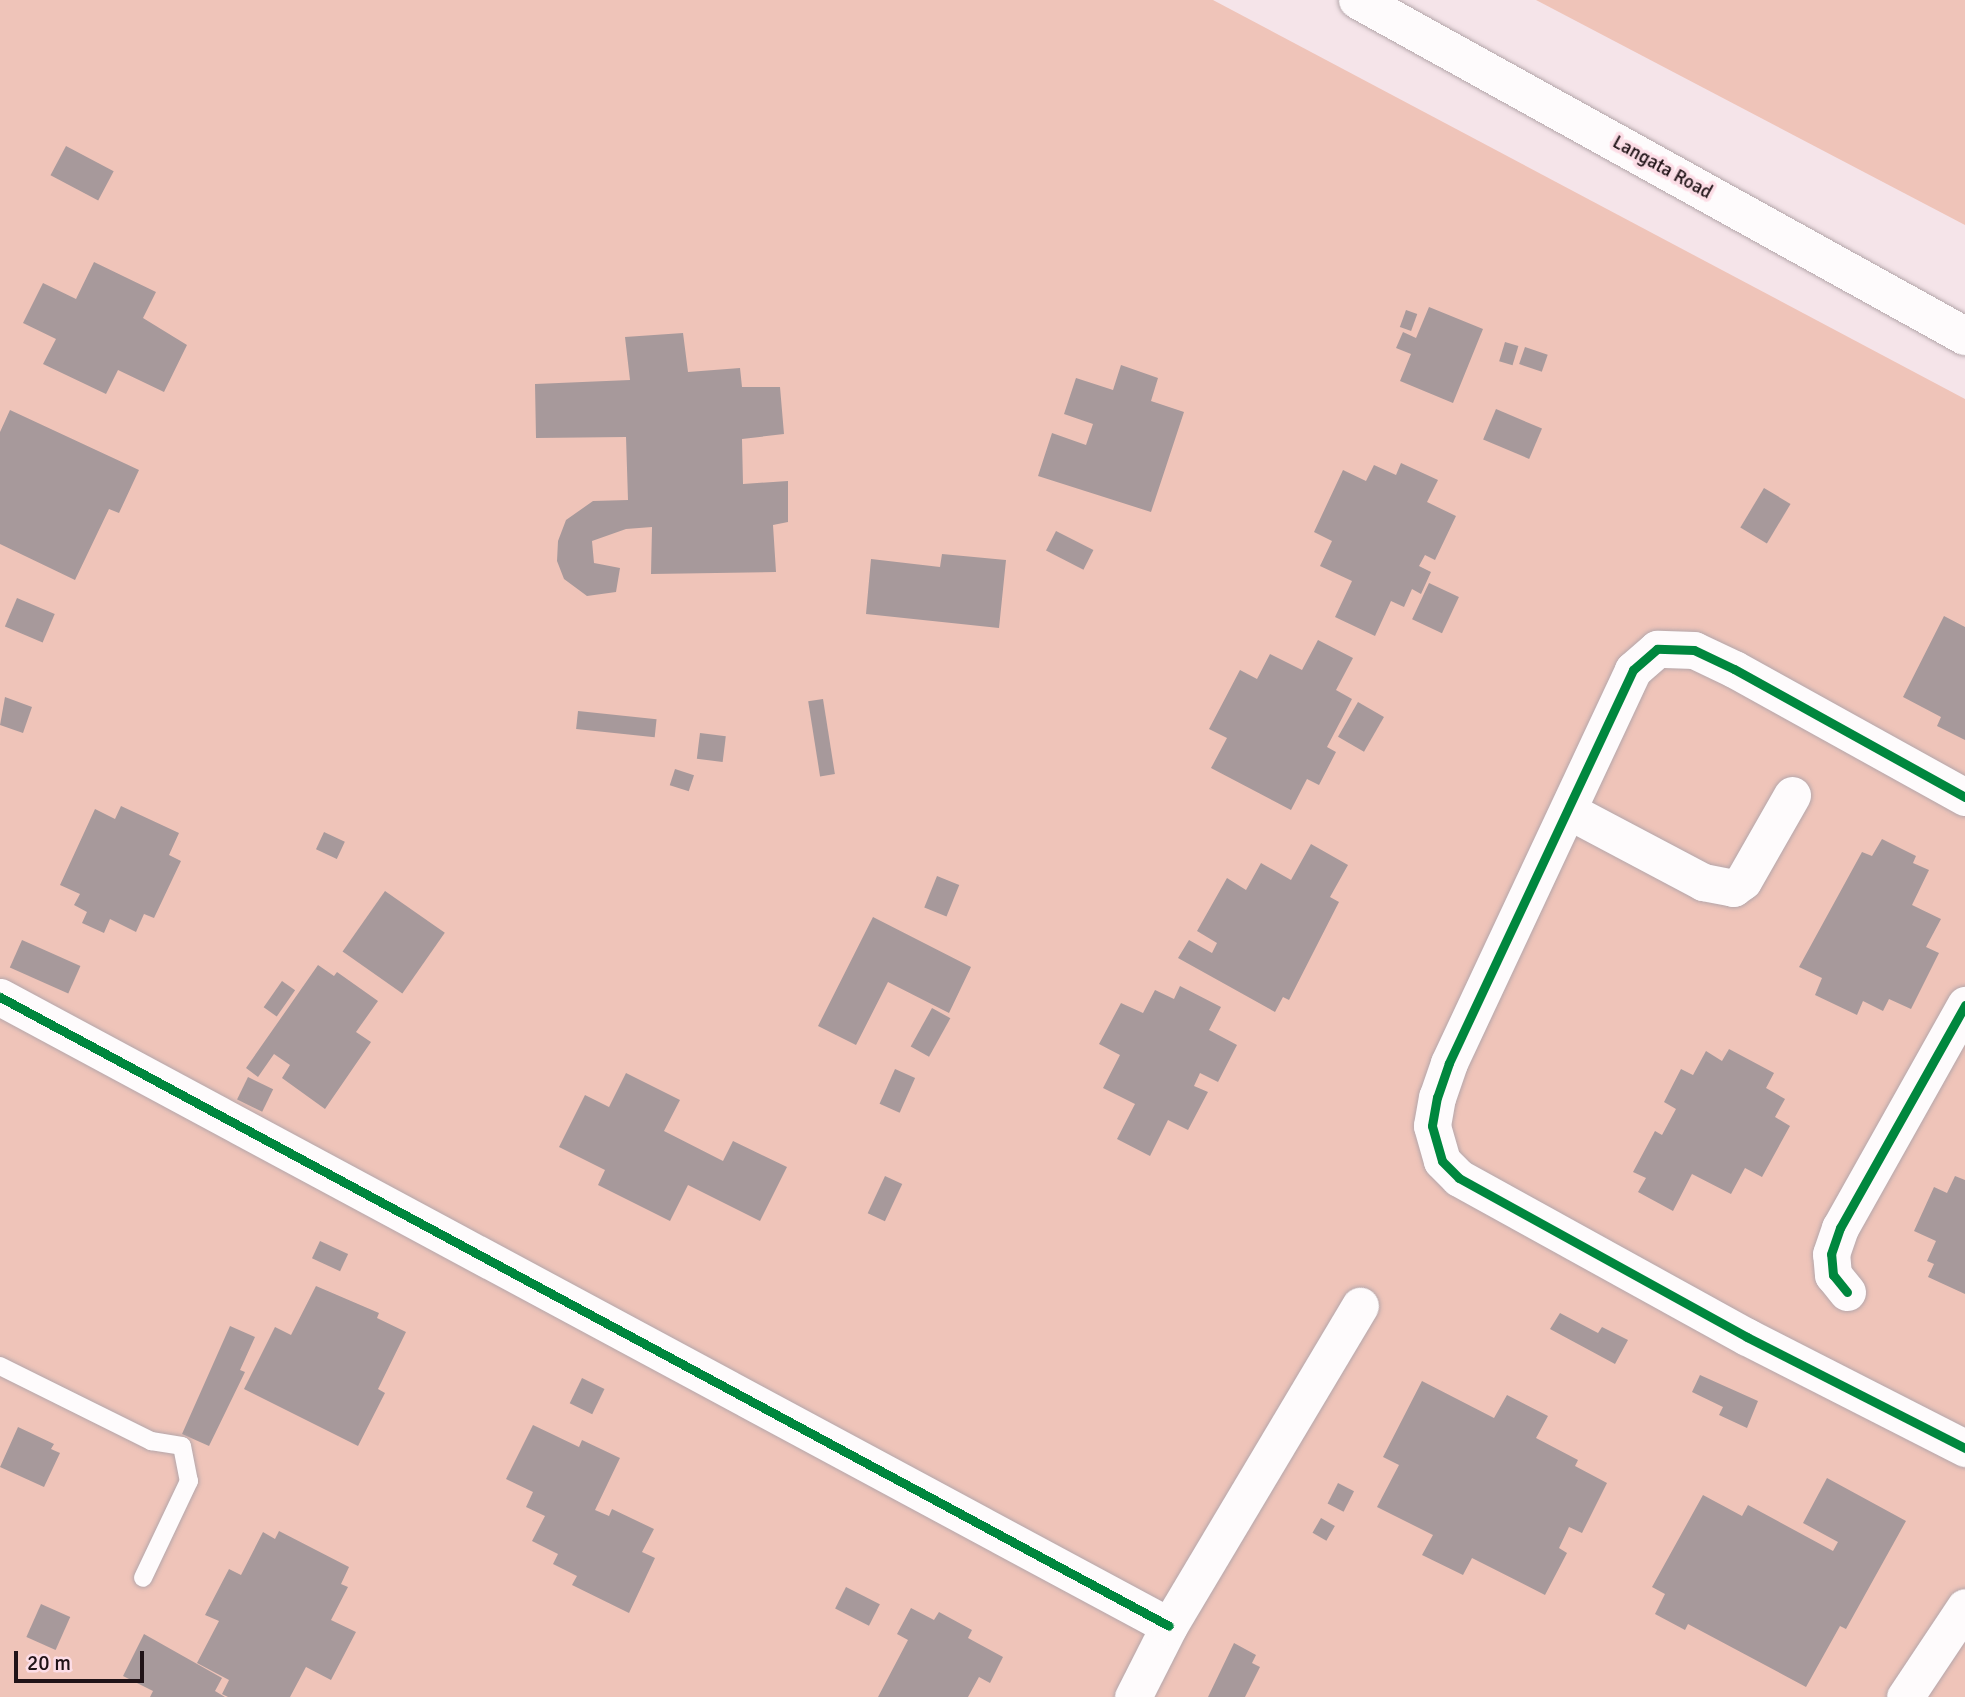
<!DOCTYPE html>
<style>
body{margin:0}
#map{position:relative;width:1965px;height:1697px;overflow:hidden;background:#f5e4e9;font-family:Signika,sans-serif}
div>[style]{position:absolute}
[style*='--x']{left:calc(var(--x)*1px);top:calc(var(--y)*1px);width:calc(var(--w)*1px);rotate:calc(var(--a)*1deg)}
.green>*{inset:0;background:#efc4b9}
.building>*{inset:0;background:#a7999b;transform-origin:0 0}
.roads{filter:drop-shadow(0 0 2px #b4a6aa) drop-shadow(0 0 2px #b4a6aa)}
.lane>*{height:18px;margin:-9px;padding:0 9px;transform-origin:9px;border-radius:9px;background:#fefbfc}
.street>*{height:37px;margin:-18.5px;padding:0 18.5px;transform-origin:18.5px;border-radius:18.5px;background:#fefbfc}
.secondary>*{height:38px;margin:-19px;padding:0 19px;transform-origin:19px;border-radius:19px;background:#fefbfc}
.cycleway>*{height:9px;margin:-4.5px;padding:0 4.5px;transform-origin:4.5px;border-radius:4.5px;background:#00873e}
span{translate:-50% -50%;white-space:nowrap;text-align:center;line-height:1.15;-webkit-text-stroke:7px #fcdde6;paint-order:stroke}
.street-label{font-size:19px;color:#201317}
.scale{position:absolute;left:14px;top:1651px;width:130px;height:32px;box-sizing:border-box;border:4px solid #201317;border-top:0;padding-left:9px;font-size:21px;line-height:24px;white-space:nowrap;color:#201317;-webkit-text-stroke:5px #fcdde6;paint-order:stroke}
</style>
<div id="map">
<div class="green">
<i style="clip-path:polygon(0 0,1213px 0,1965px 399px,1965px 1697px,0 1697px)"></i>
<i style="clip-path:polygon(1536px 0,1965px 0,1965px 225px)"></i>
</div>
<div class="building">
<i style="left:66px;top:146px;width:54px;height:33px;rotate:28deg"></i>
<i style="clip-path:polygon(94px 262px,156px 292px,143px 318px,187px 345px,164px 392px,118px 370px,106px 394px,43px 364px,56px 339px,23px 323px,43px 283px,76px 299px)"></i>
<i style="clip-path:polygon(1429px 307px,1483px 329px,1453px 403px,1400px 381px,1411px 354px,1396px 348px,1403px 332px,1416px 338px)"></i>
<i style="left:1406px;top:310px;width:12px;height:18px;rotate:20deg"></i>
<i style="clip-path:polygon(683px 333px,688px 372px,740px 368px,742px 387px,780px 387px,784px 434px,742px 439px,743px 484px,788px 481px,788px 522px,773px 525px,776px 572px,651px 574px,652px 527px,626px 529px,592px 541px,594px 563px,620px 568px,616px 592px,587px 596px,564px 579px,557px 561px,558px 541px,566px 520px,593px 501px,628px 500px,626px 437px,536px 438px,535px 384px,630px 380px,625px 337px)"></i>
<i style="left:1505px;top:342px;width:14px;height:20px;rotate:17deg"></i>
<i style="left:1525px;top:347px;width:24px;height:18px;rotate:19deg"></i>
<i style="clip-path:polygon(1121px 365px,1158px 378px,1151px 401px,1184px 412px,1151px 512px,1038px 476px,1052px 433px,1086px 445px,1093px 424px,1064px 414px,1076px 378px,1113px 390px)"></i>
<i style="left:1496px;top:409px;width:50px;height:33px;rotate:23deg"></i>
<i style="clip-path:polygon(10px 410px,139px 470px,119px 513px,109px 509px,75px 580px,0 544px,0 432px)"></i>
<i style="clip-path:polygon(1401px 463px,1438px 480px,1427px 502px,1456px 516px,1435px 560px,1425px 555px,1419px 566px,1431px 572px,1421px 594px,1412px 589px,1404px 607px,1391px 601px,1375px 636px,1335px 617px,1352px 581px,1320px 566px,1332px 541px,1314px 532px,1343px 470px,1366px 481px,1374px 465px,1396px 475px)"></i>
<i style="left:1764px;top:488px;width:31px;height:46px;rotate:31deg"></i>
<i style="left:1056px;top:531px;width:42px;height:22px;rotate:27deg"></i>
<i style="clip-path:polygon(942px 554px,1006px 560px,999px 628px,866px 614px,871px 559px,940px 567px)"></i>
<i style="left:1429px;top:583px;width:33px;height:40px;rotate:25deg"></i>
<i style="left:17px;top:598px;width:41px;height:31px;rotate:23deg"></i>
<i style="clip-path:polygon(1944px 616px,1965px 627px,1965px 740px,1937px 726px,1941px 717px,1903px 697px)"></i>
<i style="clip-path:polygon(1318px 640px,1353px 658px,1336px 690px,1352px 699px,1327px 747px,1336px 752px,1319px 785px,1307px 779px,1291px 810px,1211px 768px,1227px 738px,1209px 729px,1240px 670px,1257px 679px,1270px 654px,1302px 670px)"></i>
<i style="clip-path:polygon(5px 697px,32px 707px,23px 733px,0 725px)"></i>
<i style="left:823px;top:699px;width:76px;height:15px;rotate:81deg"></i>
<i style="left:1358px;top:702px;width:30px;height:40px;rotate:30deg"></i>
<i style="left:578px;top:711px;width:79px;height:18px;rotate:6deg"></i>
<i style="left:700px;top:733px;width:26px;height:26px;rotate:7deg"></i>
<i style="left:675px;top:769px;width:20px;height:17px;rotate:18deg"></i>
<i style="clip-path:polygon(121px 806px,179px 833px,169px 855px,181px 861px,154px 918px,144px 914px,136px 932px,110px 919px,104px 933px,82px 923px,87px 912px,74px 905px,80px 894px,60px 885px,95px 809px,115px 819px)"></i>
<i style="left:324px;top:832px;width:23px;height:19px;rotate:25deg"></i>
<i style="clip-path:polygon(1882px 839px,1916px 856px,1913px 863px,1929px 870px,1912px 905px,1941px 919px,1926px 947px,1939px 953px,1911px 1009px,1889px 999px,1883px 1011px,1863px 1001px,1857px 1015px,1815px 995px,1822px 978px,1799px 967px,1862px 852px,1872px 856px)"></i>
<i style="clip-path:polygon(1311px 844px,1348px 865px,1330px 897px,1339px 902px,1289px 1000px,1283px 997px,1275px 1012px,1178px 958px,1189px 940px,1212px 953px,1217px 943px,1197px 931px,1227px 878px,1246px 890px,1261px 863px,1291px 880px)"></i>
<i style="left:937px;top:876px;width:24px;height:34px;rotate:22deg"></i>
<i style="left:385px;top:891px;width:73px;height:74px;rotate:35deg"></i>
<i style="clip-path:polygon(873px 917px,971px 967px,949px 1013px,888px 982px,856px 1045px,818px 1026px)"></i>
<i style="left:22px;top:940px;width:64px;height:30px;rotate:24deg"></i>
<i style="clip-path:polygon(318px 965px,334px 976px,337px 972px,378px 1001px,356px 1032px,371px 1042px,325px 1109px,282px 1078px,290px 1065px,274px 1054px,258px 1077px,246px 1068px)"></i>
<i style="left:282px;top:981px;width:16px;height:32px;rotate:35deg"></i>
<i style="clip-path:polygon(1180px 986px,1221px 1007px,1209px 1030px,1237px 1045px,1218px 1082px,1200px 1073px,1194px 1086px,1208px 1092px,1188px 1130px,1168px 1120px,1150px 1156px,1117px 1139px,1135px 1104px,1103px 1088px,1120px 1055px,1099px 1044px,1121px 1003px,1143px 1013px,1155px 990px,1174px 999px)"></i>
<i style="left:932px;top:1008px;width:21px;height:44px;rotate:29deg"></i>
<i style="clip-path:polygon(1729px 1049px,1774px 1073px,1766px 1088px,1785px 1099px,1775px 1117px,1790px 1126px,1762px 1177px,1745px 1168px,1731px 1194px,1692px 1174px,1673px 1211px,1638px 1192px,1646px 1178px,1633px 1172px,1655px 1131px,1662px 1135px,1676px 1109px,1664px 1102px,1681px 1069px,1693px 1075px,1706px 1051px,1722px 1061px)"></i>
<i style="left:895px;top:1069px;width:22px;height:38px;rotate:24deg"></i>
<i style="clip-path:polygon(626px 1073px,680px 1100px,664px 1131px,723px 1161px,733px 1141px,787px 1167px,760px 1221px,688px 1185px,670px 1221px,598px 1185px,605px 1170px,559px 1147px,585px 1095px,609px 1107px)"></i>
<i style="left:248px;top:1077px;width:28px;height:25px;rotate:26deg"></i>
<i style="left:885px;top:1176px;width:19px;height:41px;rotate:25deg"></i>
<i style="clip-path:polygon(1955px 1176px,1965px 1180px,1965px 1294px,1928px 1277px,1934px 1264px,1927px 1261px,1936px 1241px,1914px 1231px,1934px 1187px,1947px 1193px)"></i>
<i style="left:320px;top:1241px;width:31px;height:19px;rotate:25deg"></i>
<i style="clip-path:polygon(316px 1286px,379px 1313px,377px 1318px,406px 1332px,378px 1389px,385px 1393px,358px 1446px,244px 1389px,275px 1327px,291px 1335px)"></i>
<i style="clip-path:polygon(1560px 1313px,1598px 1333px,1602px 1327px,1628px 1340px,1615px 1364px,1550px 1329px)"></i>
<i style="clip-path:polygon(230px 1326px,255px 1337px,240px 1370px,245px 1372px,209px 1446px,182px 1434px)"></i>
<i style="clip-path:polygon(1700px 1375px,1758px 1401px,1747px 1428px,1719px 1415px,1723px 1407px,1692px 1392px)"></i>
<i style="left:582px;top:1378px;width:25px;height:28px;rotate:26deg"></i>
<i style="clip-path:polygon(1422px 1381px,1494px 1418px,1507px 1395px,1548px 1416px,1536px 1438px,1578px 1460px,1575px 1466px,1607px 1483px,1582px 1533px,1569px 1527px,1559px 1548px,1567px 1553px,1545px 1595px,1472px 1558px,1463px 1575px,1422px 1555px,1433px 1535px,1377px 1507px,1399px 1465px,1383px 1457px)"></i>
<i style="clip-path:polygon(533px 1425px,579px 1447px,582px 1440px,620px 1458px,595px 1510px,609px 1516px,612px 1509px,654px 1529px,642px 1552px,655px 1558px,629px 1613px,572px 1585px,577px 1576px,553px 1564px,558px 1554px,532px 1541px,545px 1516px,526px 1507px,533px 1492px,506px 1479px)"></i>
<i style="clip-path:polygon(18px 1427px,54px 1444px,51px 1449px,60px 1453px,44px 1487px,0 1467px)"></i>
<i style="clip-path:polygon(1827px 1478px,1906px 1521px,1846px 1629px,1840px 1626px,1806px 1687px,1688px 1624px,1685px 1630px,1655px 1614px,1665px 1594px,1652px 1587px,1703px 1495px,1742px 1516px,1748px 1505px,1833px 1551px,1838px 1542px,1803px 1523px)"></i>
<i style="left:1338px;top:1483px;width:18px;height:23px;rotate:27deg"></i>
<i style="left:1321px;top:1518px;width:16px;height:17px;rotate:30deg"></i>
<i style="clip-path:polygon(279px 1531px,349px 1567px,341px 1584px,348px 1587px,331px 1620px,356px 1632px,331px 1680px,306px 1667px,290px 1697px,228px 1697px,222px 1694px,229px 1680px,197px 1663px,219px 1621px,205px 1615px,229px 1569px,241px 1575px,263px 1532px,275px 1539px)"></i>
<i style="left:846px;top:1587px;width:38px;height:24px;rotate:27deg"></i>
<i style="left:41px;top:1604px;width:32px;height:36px;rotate:24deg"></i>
<i style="clip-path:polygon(911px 1608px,934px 1620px,939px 1612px,972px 1630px,968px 1638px,1003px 1657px,990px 1683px,979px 1677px,968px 1697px,878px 1697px,908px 1640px,897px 1634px)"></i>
<i style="clip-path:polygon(144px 1634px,222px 1678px,215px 1691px,225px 1697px,150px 1697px,153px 1691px,123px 1676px)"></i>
<i style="clip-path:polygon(1234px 1643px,1256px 1655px,1252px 1663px,1260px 1667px,1245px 1697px,1208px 1697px)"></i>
</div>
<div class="roads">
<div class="lane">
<i style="--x:0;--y:1366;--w:169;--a:26.4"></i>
<i style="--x:151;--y:1441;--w:31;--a:9"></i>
<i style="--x:182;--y:1446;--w:36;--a:79"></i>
<i style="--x:189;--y:1481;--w:107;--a:115.4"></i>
</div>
<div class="street">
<i style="--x:1965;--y:797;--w:264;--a:-151"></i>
<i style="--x:1734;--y:669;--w:44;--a:-154.6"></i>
<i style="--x:1694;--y:650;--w:37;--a:-178"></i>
<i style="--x:1657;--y:649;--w:32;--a:139"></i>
<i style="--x:1633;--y:670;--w:434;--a:115.1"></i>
<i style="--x:1449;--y:1063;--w:36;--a:109"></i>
<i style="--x:1437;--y:1097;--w:29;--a:100"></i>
<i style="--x:1432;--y:1126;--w:36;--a:74"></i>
<i style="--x:1442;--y:1161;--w:24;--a:45"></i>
<i style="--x:1459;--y:1178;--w:329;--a:28.9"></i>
<i style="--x:1747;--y:1337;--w:245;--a:27"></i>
<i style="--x:1569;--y:811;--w:152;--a:27.9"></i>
<i style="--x:1703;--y:882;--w:31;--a:11"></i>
<i style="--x:1733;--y:888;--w:12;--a:-35"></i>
<i style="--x:1743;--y:881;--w:99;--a:-60.3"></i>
<i style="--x:0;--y:997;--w:1327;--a:28.28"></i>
<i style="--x:1847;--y:1292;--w:22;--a:-129"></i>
<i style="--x:1833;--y:1275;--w:21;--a:-95"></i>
<i style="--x:1831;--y:1254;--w:28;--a:-71"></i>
<i style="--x:1840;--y:1228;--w:256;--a:-60.7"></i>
<i style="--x:1133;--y:1697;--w:80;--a:-63.1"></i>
<i style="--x:1169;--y:1626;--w:373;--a:-59.2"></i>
<i style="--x:1905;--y:1697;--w:108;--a:-56.3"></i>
</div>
<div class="secondary">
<i style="--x:1358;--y:0;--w:694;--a:28.97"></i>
</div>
</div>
<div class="cycleway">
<i style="--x:1965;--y:797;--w:264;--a:-151"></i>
<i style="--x:1734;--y:669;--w:44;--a:-154.6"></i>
<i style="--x:1694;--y:650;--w:37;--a:-178"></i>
<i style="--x:1657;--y:649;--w:32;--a:139"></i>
<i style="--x:1633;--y:670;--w:434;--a:115.1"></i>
<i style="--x:1449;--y:1063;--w:36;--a:109"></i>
<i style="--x:1437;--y:1097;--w:29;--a:100"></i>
<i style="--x:1432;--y:1126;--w:36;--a:74"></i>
<i style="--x:1442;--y:1161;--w:24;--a:45"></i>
<i style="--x:1459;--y:1178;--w:329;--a:28.9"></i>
<i style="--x:1747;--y:1337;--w:245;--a:27"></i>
<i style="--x:0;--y:997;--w:1327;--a:28.28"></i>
<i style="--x:1847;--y:1292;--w:22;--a:-129"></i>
<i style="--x:1833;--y:1275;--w:21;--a:-95"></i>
<i style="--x:1831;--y:1254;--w:28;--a:-71"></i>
<i style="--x:1840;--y:1228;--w:256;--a:-60.7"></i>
</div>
<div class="street-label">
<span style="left:1662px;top:168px;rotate:29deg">Langata Road</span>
</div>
<div class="scale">20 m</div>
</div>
